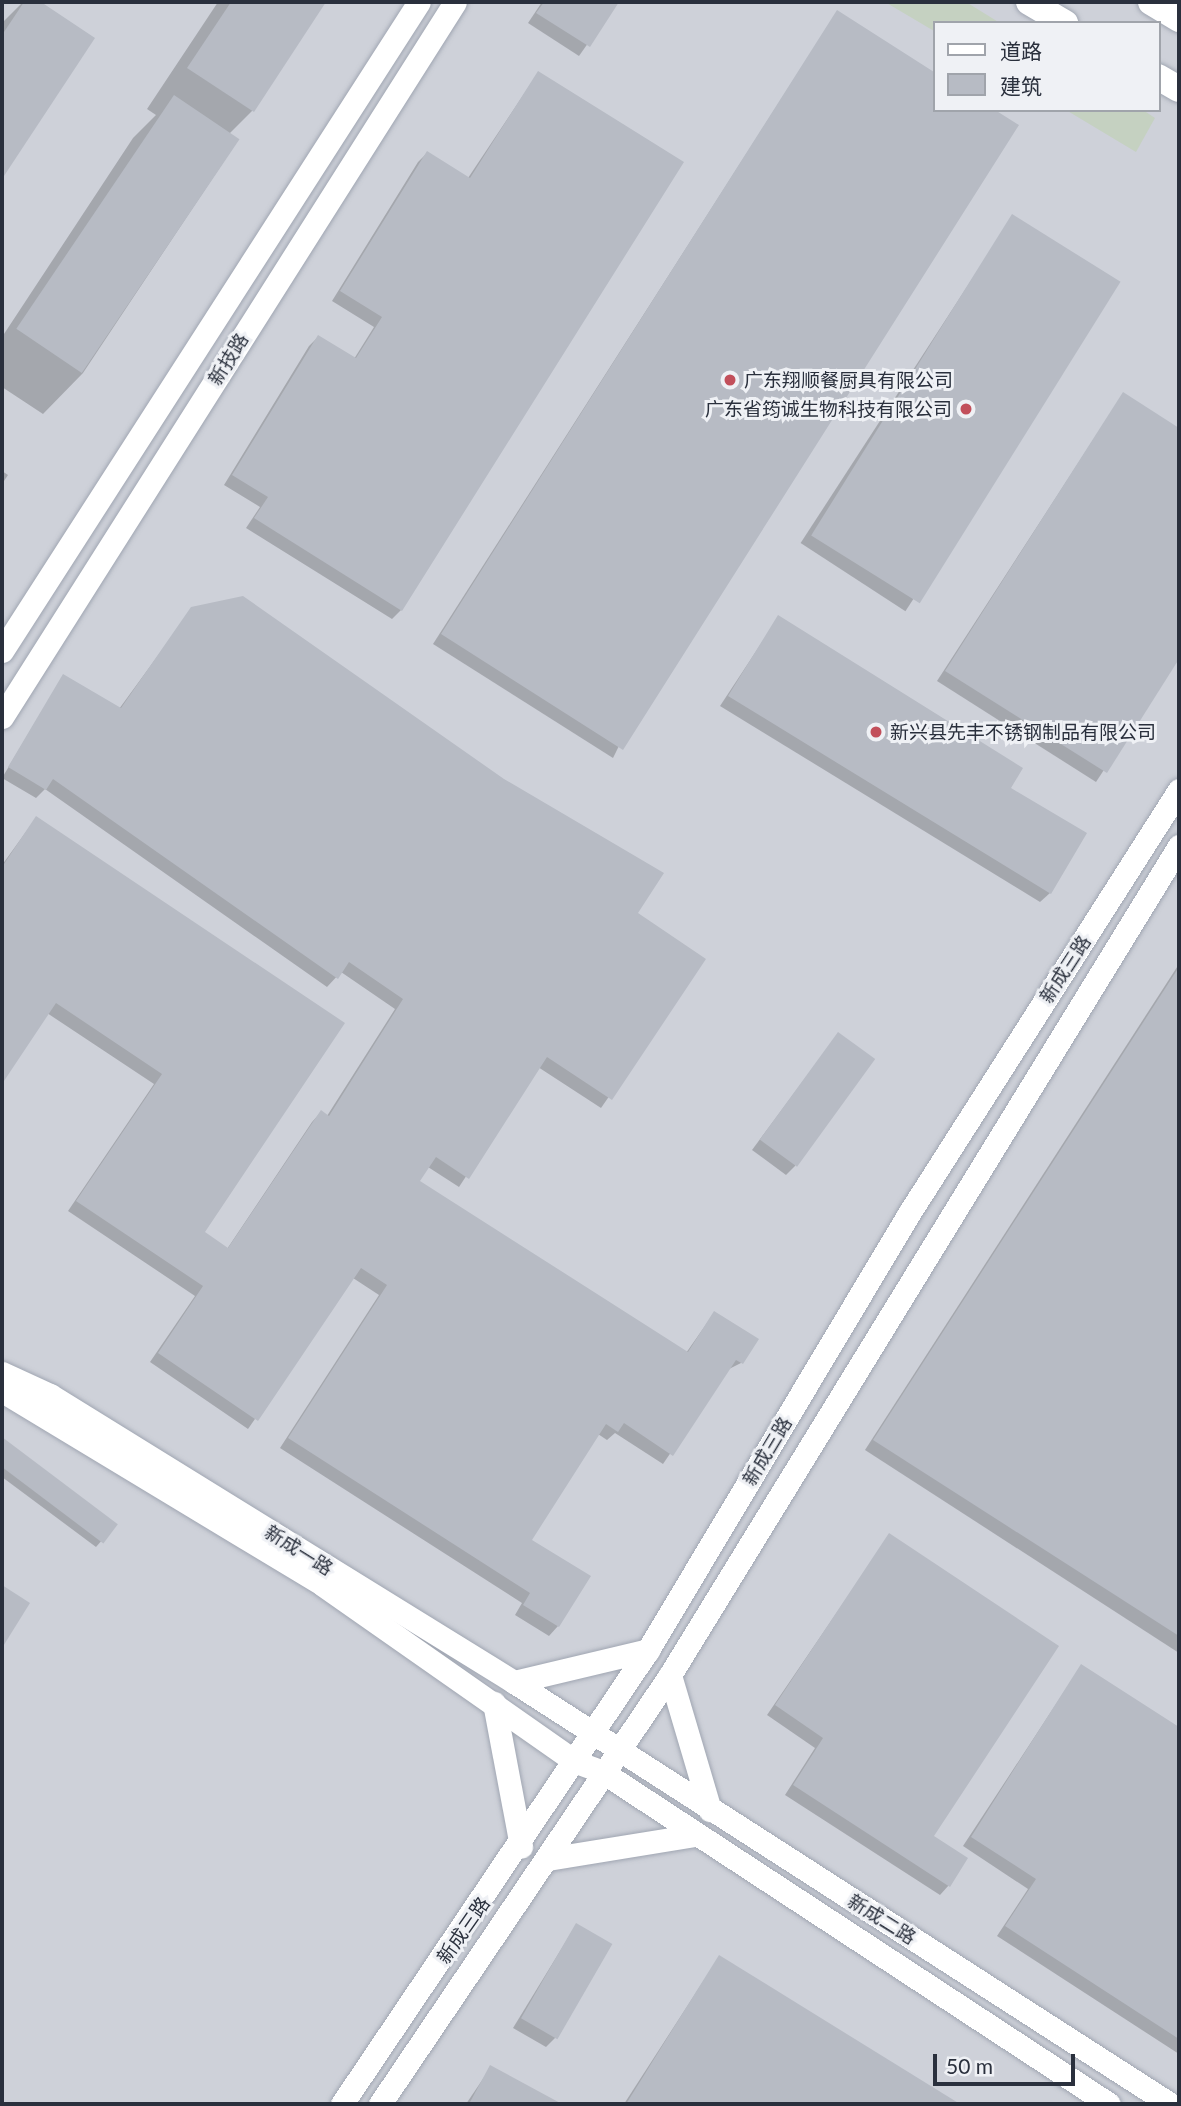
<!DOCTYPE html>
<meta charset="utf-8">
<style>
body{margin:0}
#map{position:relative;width:1181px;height:2106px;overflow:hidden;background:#e0e2e7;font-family:Lato,"Noto Sans SC",sans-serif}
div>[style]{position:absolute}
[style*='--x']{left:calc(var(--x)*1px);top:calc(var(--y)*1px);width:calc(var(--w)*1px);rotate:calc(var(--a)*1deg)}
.built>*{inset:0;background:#ced1d9}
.green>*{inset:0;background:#c5d1c1}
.shadow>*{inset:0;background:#0003;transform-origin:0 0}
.building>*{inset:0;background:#b7bbc4;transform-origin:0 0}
.roads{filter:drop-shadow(0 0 2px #a0a6b2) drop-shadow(0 0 2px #a0a6b2)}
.secondary>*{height:23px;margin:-11.5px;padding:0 11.5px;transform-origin:11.5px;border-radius:11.5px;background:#fff}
.primary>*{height:26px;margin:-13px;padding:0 13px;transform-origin:13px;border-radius:13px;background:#fff}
.dots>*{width:19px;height:19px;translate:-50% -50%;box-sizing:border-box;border:4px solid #eff1f5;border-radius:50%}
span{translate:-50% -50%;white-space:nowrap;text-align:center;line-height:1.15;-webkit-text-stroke:6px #eff1f5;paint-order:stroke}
.street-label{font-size:19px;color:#2a303d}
.poi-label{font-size:19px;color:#2a303d}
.left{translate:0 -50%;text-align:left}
.right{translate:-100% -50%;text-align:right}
.frame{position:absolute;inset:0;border:4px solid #2a303d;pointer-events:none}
.legend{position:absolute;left:933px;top:21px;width:228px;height:91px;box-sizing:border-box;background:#eff1f5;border:2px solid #a0a4ab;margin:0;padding:9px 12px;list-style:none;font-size:21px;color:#2a303d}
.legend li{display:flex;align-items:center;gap:14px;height:35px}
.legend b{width:35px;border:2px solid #a0a4ab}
.scale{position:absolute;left:933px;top:2054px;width:142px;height:32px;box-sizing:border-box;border:4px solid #2a303d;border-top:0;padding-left:9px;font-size:21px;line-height:24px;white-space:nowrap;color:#2a303d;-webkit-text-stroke:5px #eff1f5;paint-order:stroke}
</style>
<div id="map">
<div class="built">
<i style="clip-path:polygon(evenodd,2px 2px,1179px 2px,1179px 2104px,2px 2104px,2px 2px,934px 23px,1158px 23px,1158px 110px,934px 110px,934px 23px)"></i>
</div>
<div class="green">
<i style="clip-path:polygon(885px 2px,966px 2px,1000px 23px,934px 23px,934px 31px)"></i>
<i style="clip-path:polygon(1066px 110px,1143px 110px,1155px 118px,1136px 152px)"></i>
</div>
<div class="shadow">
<i style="clip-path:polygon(23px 2px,38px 2px,93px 38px,2px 176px,2px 23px)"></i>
<i style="clip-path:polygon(218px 2px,324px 2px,252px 111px,229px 134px,238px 140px,83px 373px,43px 414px,2px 387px,2px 337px,133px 138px,156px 115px,147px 109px)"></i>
<i style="clip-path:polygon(542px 2px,617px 2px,579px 56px,528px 23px)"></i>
<i style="clip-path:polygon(837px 12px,934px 74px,934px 110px,613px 758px,433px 644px)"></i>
<i style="clip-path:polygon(538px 73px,401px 610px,392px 619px,246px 528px,260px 507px,224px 485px,309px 346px,318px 337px,354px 359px,374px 327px,332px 301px,418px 162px,427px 153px,468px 178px)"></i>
<i style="left:1013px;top:216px;width:125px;height:390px;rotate:33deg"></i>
<i style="clip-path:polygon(1123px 394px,1179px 430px,1179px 656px,1096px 782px,937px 681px)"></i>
<i style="clip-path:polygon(2px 471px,8px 475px,2px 484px)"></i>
<i style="clip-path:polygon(192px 609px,704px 960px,601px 1108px,538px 1067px,459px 1187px,428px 1167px,418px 1182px,686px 1353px,714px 1313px,756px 1339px,741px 1363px,727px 1370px,663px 1464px,615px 1433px,607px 1440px,598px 1434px,529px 1540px,558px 1626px,549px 1636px,515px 1615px,522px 1603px,280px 1448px,379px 1295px,353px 1278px,248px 1429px,150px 1362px,195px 1296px,68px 1211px,154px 1084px,47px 1013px,2px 1080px,2px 865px,36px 818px,343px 1023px,203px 1232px,227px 1249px,312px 1122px,321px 1112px,327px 1116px,395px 1009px,341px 972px,327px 987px,45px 789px,36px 798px,2px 778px,63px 676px,119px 709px)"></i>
<i style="clip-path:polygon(778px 618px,1008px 789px,1050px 893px,1040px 902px,720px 706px)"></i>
<i style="clip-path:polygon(1179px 964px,1179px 1653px,865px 1450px)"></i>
<i style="clip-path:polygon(838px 1034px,795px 1166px,786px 1175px,752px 1150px)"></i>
<i style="clip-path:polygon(6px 1442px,116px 1524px,96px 1547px,2px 1477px)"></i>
<i style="clip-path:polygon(889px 1536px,931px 1836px,949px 1885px,940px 1895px,785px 1795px,815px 1748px,767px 1715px)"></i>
<i style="clip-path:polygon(1081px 1666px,1179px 1729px,1179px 2054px,997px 1936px,1028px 1889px,963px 1846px)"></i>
<i style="clip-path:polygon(576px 1925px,555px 2038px,546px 2047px,513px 2028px)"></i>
<i style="clip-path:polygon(719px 1957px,957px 2104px,624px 2104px)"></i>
<i style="clip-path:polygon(491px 2067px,559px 2104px,466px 2104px)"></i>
</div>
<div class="building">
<i style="clip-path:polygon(24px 2px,41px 2px,95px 38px,2px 179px,2px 35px)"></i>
<i style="clip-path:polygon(231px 2px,326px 2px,254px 112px,187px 68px)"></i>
<i style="clip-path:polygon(544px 2px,619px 2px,590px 47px,536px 13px)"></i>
<i style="clip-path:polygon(837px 10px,934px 72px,934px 110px,995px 110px,1019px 125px,623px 750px,441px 634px)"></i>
<i style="clip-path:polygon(538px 71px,684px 162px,402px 611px,254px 518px,268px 497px,232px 475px,318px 335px,356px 358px,382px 317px,340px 291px,427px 151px,470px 178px)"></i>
<i style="left:174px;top:95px;width:79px;height:282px;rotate:34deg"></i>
<i style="left:1012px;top:214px;width:128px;height:379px;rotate:32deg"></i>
<i style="clip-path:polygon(1123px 392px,1179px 428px,1179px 659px,1107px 773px,945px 671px)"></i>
<i style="clip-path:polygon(243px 596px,504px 779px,664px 873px,638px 913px,706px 959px,612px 1100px,547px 1057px,469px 1179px,436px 1157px,420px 1181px,688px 1352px,714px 1311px,759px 1339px,743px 1364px,736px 1360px,673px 1456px,624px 1423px,618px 1432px,606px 1424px,532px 1540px,591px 1576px,559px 1627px,523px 1605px,530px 1593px,288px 1438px,387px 1285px,361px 1268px,258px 1421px,158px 1353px,203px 1286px,76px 1201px,162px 1074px,56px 1003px,2px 1084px,2px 867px,36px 816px,345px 1023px,205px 1232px,228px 1248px,321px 1110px,329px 1116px,403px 999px,349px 962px,338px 979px,53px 779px,46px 790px,8px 767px,63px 674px,121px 708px,191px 607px)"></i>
<i style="clip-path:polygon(778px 615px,1023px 768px,1011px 788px,1087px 833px,1051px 894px,728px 696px)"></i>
<i style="clip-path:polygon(1179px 967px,1179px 1636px,873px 1440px)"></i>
<i style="left:838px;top:1032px;width:46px;height:133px;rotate:36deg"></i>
<i style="left:2px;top:1437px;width:145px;height:24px;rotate:37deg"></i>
<i style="clip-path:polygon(889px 1533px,1059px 1646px,934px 1836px,968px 1858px,950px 1887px,793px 1785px,823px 1738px,775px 1705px)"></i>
<i style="clip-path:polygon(2px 1585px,30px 1603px,2px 1648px)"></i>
<i style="clip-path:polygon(1081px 1664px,1179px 1727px,1179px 2039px,1005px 1926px,1036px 1879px,971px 1837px)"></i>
<i style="left:576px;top:1923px;width:42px;height:110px;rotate:30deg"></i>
<i style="clip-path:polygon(719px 1955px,960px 2104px,626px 2104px)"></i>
<i style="clip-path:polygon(490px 2065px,562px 2104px,469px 2104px)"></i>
</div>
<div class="roads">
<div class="secondary">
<i style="--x:2;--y:651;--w:771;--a:-57.28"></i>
<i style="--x:2;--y:717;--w:846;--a:-57.64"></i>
<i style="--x:2;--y:1373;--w:53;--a:24.6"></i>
<i style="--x:50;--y:1395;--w:546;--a:31.74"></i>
<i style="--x:514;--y:1682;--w:780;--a:32.75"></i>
<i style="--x:2;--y:1391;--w:375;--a:31.1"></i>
<i style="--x:323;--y:1585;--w:309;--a:35"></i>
<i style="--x:576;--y:1762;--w:27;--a:20"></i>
<i style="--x:601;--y:1771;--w:607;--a:33.25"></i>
<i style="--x:670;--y:1675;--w:141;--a:73.5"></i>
<i style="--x:514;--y:1682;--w:138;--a:-13.4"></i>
<i style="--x:494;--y:1703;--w:146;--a:79.3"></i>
<i style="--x:547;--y:1859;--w:151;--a:-9.2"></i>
<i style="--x:342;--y:2104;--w:547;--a:-56.02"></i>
<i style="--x:648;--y:1650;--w:507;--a:-59.13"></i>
<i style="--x:908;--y:1215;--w:504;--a:-57.48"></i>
<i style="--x:380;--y:2104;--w:518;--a:-55.94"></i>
<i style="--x:670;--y:1675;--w:973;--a:-58.45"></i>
</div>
<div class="primary">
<i style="--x:1029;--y:2;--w:42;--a:30.3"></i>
<i style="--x:1151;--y:2;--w:33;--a:31"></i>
<i style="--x:1158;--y:77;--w:24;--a:30"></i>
</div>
</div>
<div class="dots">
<i style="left:730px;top:380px;background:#c24f5b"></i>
<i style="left:966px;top:409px;background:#c24f5b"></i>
<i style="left:876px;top:732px;background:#c24f5b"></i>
</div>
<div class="street-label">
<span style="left:228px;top:359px;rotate:-58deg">新技路</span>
<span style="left:1065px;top:969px;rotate:-57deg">新成三路</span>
<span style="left:767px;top:1451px;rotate:-59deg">新成三路</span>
<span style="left:299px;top:1550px;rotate:32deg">新成一路</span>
<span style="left:882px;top:1919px;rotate:32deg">新成二路</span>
<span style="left:463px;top:1930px;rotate:-55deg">新成三路</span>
</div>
<div class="poi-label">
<span class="left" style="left:744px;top:380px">广东翔顺餐厨具有限公司</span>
<span class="right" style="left:952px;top:409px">广东省筠诚生物科技有限公司</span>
<span class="left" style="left:890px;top:732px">新兴县先丰不锈钢制品有限公司</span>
</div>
<div class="frame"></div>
<ul class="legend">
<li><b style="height:9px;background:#fff"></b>道路</li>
<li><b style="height:19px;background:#b7bbc4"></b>建筑</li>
</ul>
<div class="scale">50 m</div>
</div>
